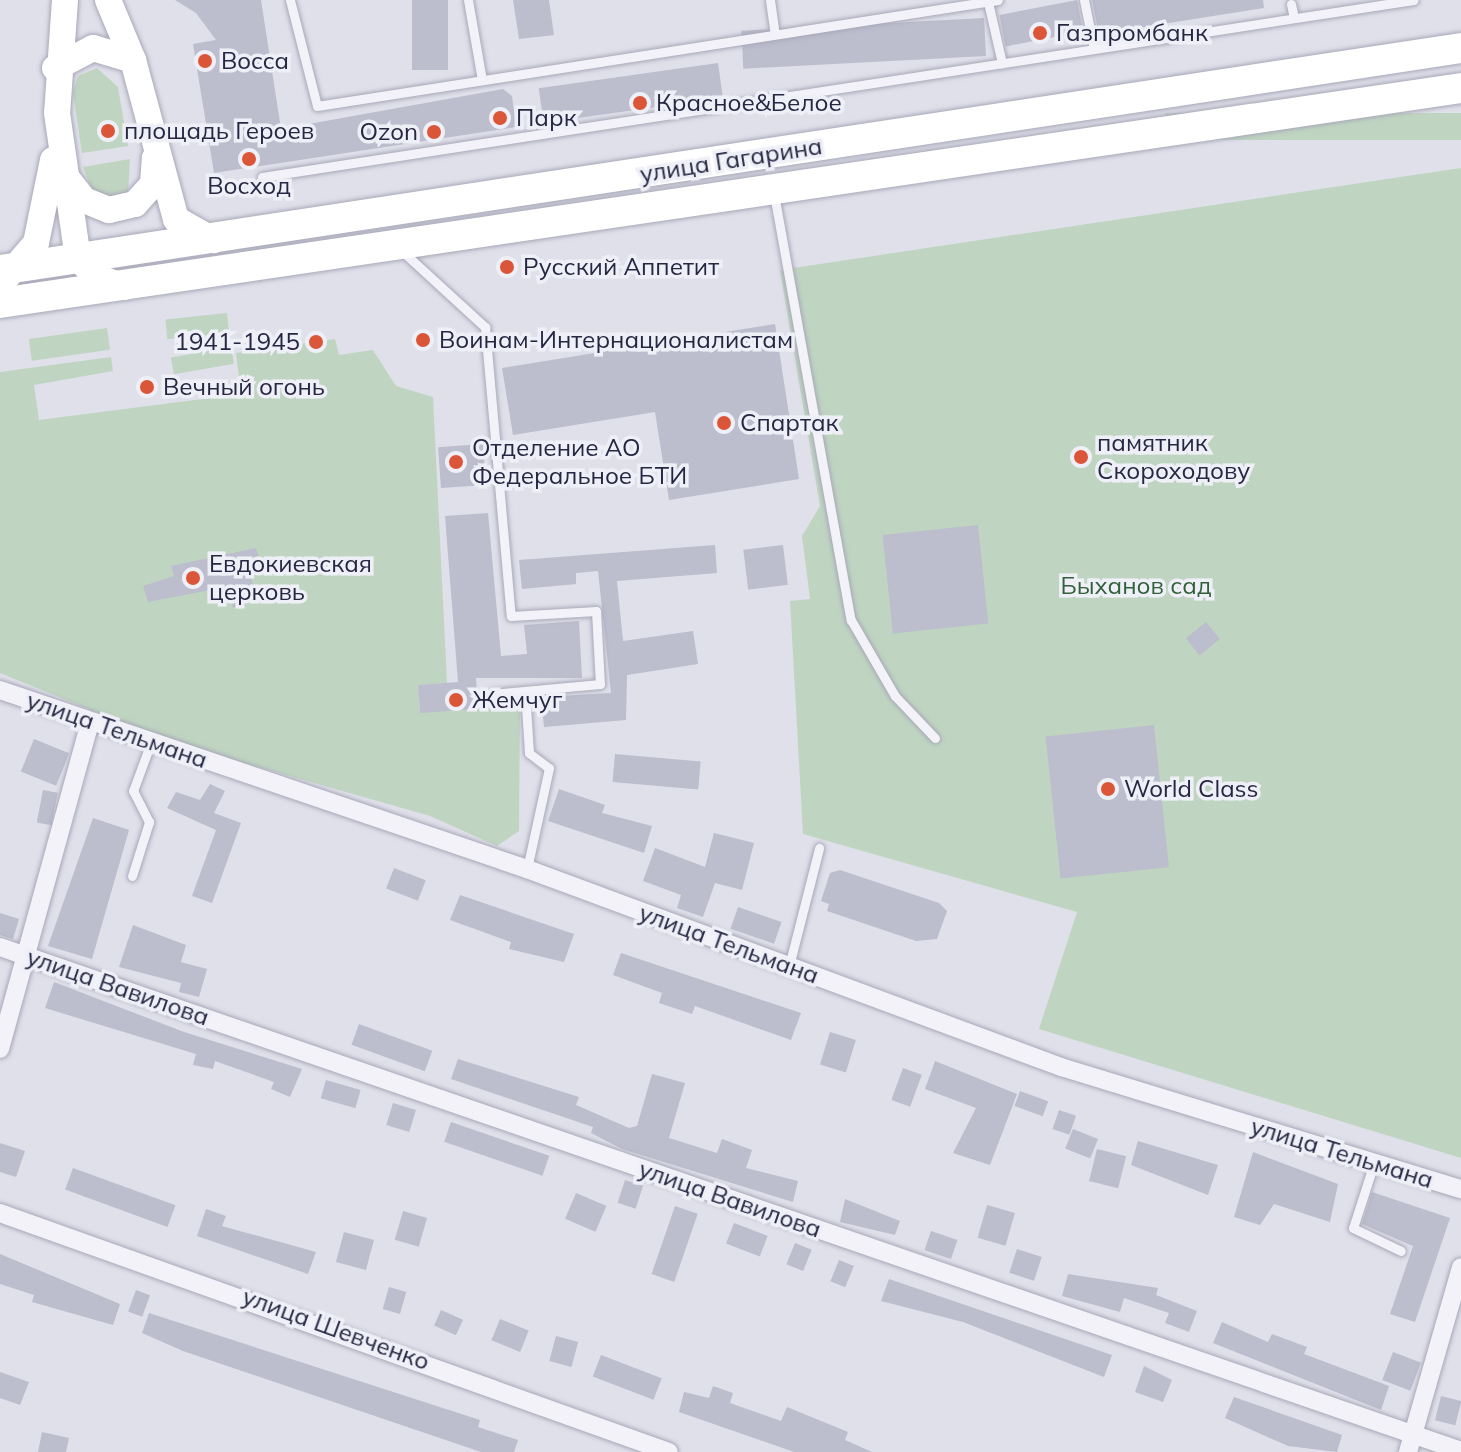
<!DOCTYPE html>
<meta charset="utf-8">
<style>
body{margin:0}
#map{position:relative;width:1461px;height:1452px;overflow:hidden;background:#dfe0ea;font-family:Mulish,sans-serif}
div>[style]{position:absolute}
[style*='--x']{left:calc(var(--x)*1px);top:calc(var(--y)*1px);width:calc(var(--w)*1px);rotate:calc(var(--a)*1deg)}
.green>*{inset:0;background:#bfd5c1;transform-origin:0 0}
.building>*{inset:0;background:#bcbdcd;transform-origin:0 0}
.roads{filter:drop-shadow(0 0 2px #a8a8b8) drop-shadow(0 0 2px #a8a8b8)}
.lane>*{height:9px;margin:-4.5px;padding:0 4.5px;transform-origin:4.5px;border-radius:4.5px;background:#f2f2f8}
.street>*{height:18px;margin:-9px;padding:0 9px;transform-origin:9px;border-radius:9px;background:#f2f2f8}
.secondary>*{height:26px;margin:-13px;padding:0 13px;transform-origin:13px;border-radius:13px;background:#fff}
.primary>*{height:30px;margin:-15px;padding:0 15px;transform-origin:15px;border-radius:15px;background:#fff}
.dots>*{width:22px;height:22px;translate:-50% -50%;box-sizing:border-box;border:4px solid #eff0f7;border-radius:50%}
span{translate:-50% -50%;white-space:nowrap;text-align:center;line-height:1.15;-webkit-text-stroke:7px #eff0f7;paint-order:stroke}
.poi-label{font-size:24px;color:#262743}
.left{translate:0 -50%;text-align:left}
.right{translate:-100% -50%;text-align:right}
.street-label{font-size:24px;color:#262743}
.park-label{font-size:24px;color:#326039}
</style>
<div id="map">
<div class="green">
<i style="clip-path:polygon(97px 68px,118px 87px,128px 146px,82px 153px,73px 93px,78px 76px)"></i>
<i style="left:1461px;top:113px;width:27px;height:296px;rotate:90deg"></i>
<i style="clip-path:polygon(130px 159px,128px 193px,117px 201px,95px 198px,83px 167px)"></i>
<i style="clip-path:polygon(1461px 168px,1461px 1158px,1039px 1029px,1077px 912px,803px 834px,790px 601px,810px 599px,802px 536px,820px 506px,780px 270px)"></i>
<i style="left:227px;top:313px;width:20px;height:62px;rotate:84deg"></i>
<i style="left:107px;top:328px;width:22px;height:79px;rotate:82deg"></i>
<i style="clip-path:polygon(335px 339px,339px 355px,373px 350px,396px 386px,433px 397px,447px 683px,418px 685px,420px 712px,520px 706px,519px 831px,497px 846px,430px 816px,167px 741px,0 673px,0 372px,111px 357px,113px 371px,34px 385px,39px 420px,241px 394px,236px 353px)"></i>
<i style="left:231px;top:347px;width:17px;height:61px;rotate:80deg"></i>
</div>
<div class="building">
<i style="clip-path:polygon(175px 0,261px 0,281px 129px,503px 89px,512px 96px,516px 127px,214px 173px,193px 44px,216px 40px,196px 13px)"></i>
<i style="left:412px;top:0;width:36px;height:70px"></i>
<i style="clip-path:polygon(513px 0,549px 0,554px 35px,519px 39px)"></i>
<i style="left:1077px;top:0;width:32px;height:79px;rotate:79deg"></i>
<i style="clip-path:polygon(1092px 0,1263px 0,1264px 8px,1099px 34px)"></i>
<i style="left:984px;top:18px;width:38px;height:243px;rotate:87deg"></i>
<i style="left:718px;top:63px;width:35px;height:181px;rotate:82deg"></i>
<i style="clip-path:polygon(775px 324px,799px 479px,669px 500px,655px 412px,513px 435px,502px 368px)"></i>
<i style="left:483px;top:444px;width:41px;height:45px;rotate:86deg"></i>
<i style="clip-path:polygon(488px 513px,501px 656px,527px 654px,524px 625px,579px 621px,582px 678px,476px 678px,478px 709px,420px 713px,418px 685px,458px 682px,445px 516px)"></i>
<i style="left:978px;top:525px;width:99px;height:96px;rotate:84deg"></i>
<i style="clip-path:polygon(715px 545px,717px 573px,617px 581px,623px 641px,693px 631px,698px 664px,627px 675px,626px 720px,544px 727px,541px 697px,611px 693px,598px 571px,576px 573px,576px 584px,522px 589px,519px 560px)"></i>
<i style="left:783px;top:545px;width:40px;height:40px;rotate:83deg"></i>
<i style="clip-path:polygon(256px 548px,262px 565px,248px 569px,258px 600px,233px 608px,226px 587px,148px 602px,143px 586px,174px 576px,171px 566px)"></i>
<i style="left:1206px;top:622px;width:22px;height:26px;rotate:51deg"></i>
<i style="left:1154px;top:725px;width:143px;height:109px;rotate:84deg"></i>
<i style="left:34px;top:739px;width:38px;height:35px;rotate:22deg"></i>
<i style="left:615px;top:754px;width:86px;height:28px;rotate:5deg"></i>
<i style="clip-path:polygon(210px 784px,225px 791px,214px 813px,241px 823px,212px 903px,192px 896px,216px 830px,167px 808px,176px 792px,200px 800px)"></i>
<i style="clip-path:polygon(559px 789px,605px 805px,602px 813px,652px 826px,644px 853px,548px 821px)"></i>
<i style="left:43px;top:790px;width:15px;height:33px;rotate:11deg"></i>
<i style="clip-path:polygon(93px 818px,129px 830px,92px 959px,48px 946px)"></i>
<i style="clip-path:polygon(714px 833px,754px 843px,742px 890px,715px 883px,703px 917px,677px 908px,681px 895px,643px 881px,655px 848px,705px 867px)"></i>
<i style="left:394px;top:868px;width:34px;height:22px;rotate:21deg"></i>
<i style="clip-path:polygon(840px 870px,939px 903px,947px 911px,937px 939px,916px 941px,827px 911px,829px 904px,821px 901px,830px 873px)"></i>
<i style="clip-path:polygon(460px 895px,574px 934px,564px 962px,509px 949px,511px 942px,450px 920px)"></i>
<i style="left:738px;top:907px;width:46px;height:23px;rotate:19deg"></i>
<i style="clip-path:polygon(0 913px,19px 919px,13px 939px,0 935px)"></i>
<i style="clip-path:polygon(133px 925px,186px 945px,181px 962px,207px 969px,199px 997px,179px 992px,181px 983px,119px 967px)"></i>
<i style="clip-path:polygon(621px 953px,801px 1013px,791px 1040px,695px 1006px,692px 1014px,659px 1003px,662px 993px,613px 975px)"></i>
<i style="clip-path:polygon(54px 982px,184px 1032px,302px 1069px,290px 1097px,271px 1089px,274px 1082px,215px 1061px,213px 1069px,193px 1065px,196px 1054px,45px 1008px)"></i>
<i style="left:359px;top:1024px;width:78px;height:22px;rotate:20deg"></i>
<i style="left:830px;top:1032px;width:27px;height:34px;rotate:17deg"></i>
<i style="clip-path:polygon(458px 1059px,579px 1097px,576px 1105px,629px 1128px,637px 1126px,652px 1074px,685px 1083px,669px 1138px,717px 1153px,722px 1139px,752px 1150px,746px 1168px,798px 1181px,793px 1202px,622px 1149px,591px 1133px,593px 1127px,451px 1079px)"></i>
<i style="clip-path:polygon(935px 1061px,1017px 1094px,990px 1165px,953px 1153px,976px 1108px,925px 1089px)"></i>
<i style="left:903px;top:1068px;width:20px;height:34px;rotate:20deg"></i>
<i style="left:326px;top:1080px;width:36px;height:19px;rotate:16deg"></i>
<i style="left:1020px;top:1091px;width:30px;height:16px;rotate:20deg"></i>
<i style="left:393px;top:1103px;width:24px;height:23px;rotate:17deg"></i>
<i style="left:1059px;top:1110px;width:18px;height:20px;rotate:19deg"></i>
<i style="left:451px;top:1122px;width:104px;height:21px;rotate:19deg"></i>
<i style="left:1073px;top:1129px;width:27px;height:21px;rotate:22deg"></i>
<i style="clip-path:polygon(1138px 1141px,1218px 1165px,1208px 1195px,1131px 1165px)"></i>
<i style="clip-path:polygon(0 1143px,25px 1151px,16px 1177px,0 1172px)"></i>
<i style="left:1097px;top:1149px;width:30px;height:33px;rotate:14deg"></i>
<i style="clip-path:polygon(1253px 1152px,1338px 1184px,1330px 1222px,1274px 1204px,1260px 1225px,1234px 1217px)"></i>
<i style="left:73px;top:1168px;width:109px;height:23px;rotate:20deg"></i>
<i style="left:625px;top:1180px;width:19px;height:24px;rotate:18deg"></i>
<i style="clip-path:polygon(1372px 1192px,1450px 1218px,1415px 1322px,1390px 1314px,1413px 1246px,1362px 1224px)"></i>
<i style="left:576px;top:1193px;width:33px;height:28px;rotate:23deg"></i>
<i style="clip-path:polygon(845px 1199px,900px 1221px,895px 1235px,840px 1222px)"></i>
<i style="left:987px;top:1205px;width:29px;height:34px;rotate:16deg"></i>
<i style="left:675px;top:1206px;width:24px;height:72px;rotate:19deg"></i>
<i style="clip-path:polygon(206px 1209px,226px 1216px,222px 1226px,316px 1252px,308px 1274px,197px 1236px)"></i>
<i style="left:403px;top:1211px;width:25px;height:30px;rotate:16deg"></i>
<i style="left:734px;top:1223px;width:36px;height:22px;rotate:21deg"></i>
<i style="left:931px;top:1231px;width:28px;height:20px;rotate:19deg"></i>
<i style="left:344px;top:1232px;width:31px;height:31px;rotate:15deg"></i>
<i style="left:795px;top:1243px;width:18px;height:23px;rotate:22deg"></i>
<i style="left:1017px;top:1249px;width:26px;height:25px;rotate:18deg"></i>
<i style="clip-path:polygon(0 1254px,120px 1304px,113px 1325px,32px 1302px,34px 1295px,0 1284px)"></i>
<i style="left:839px;top:1260px;width:16px;height:23px;rotate:22deg"></i>
<i style="clip-path:polygon(1068px 1274px,1158px 1288px,1156px 1295px,1197px 1311px,1189px 1332px,1165px 1323px,1169px 1313px,1124px 1298px,1120px 1312px,1062px 1296px)"></i>
<i style="clip-path:polygon(889px 1279px,1112px 1355px,1104px 1377px,963px 1322px,881px 1301px)"></i>
<i style="left:389px;top:1287px;width:18px;height:23px;rotate:16deg"></i>
<i style="left:136px;top:1290px;width:15px;height:23px;rotate:20deg"></i>
<i style="left:441px;top:1310px;width:24px;height:17px;rotate:24deg"></i>
<i style="clip-path:polygon(149px 1313px,480px 1420px,478px 1427px,518px 1440px,514px 1452px,481px 1452px,183px 1351px,142px 1333px)"></i>
<i style="left:500px;top:1319px;width:31px;height:23px;rotate:22deg"></i>
<i style="clip-path:polygon(1222px 1322px,1268px 1342px,1272px 1334px,1307px 1347px,1304px 1354px,1389px 1386px,1381px 1410px,1213px 1343px)"></i>
<i style="left:556px;top:1336px;width:23px;height:26px;rotate:15deg"></i>
<i style="left:1393px;top:1352px;width:30px;height:30px;rotate:21deg"></i>
<i style="left:601px;top:1355px;width:65px;height:23px;rotate:21deg"></i>
<i style="clip-path:polygon(1144px 1366px,1172px 1380px,1163px 1402px,1135px 1392px)"></i>
<i style="clip-path:polygon(0 1372px,29px 1382px,20px 1405px,0 1398px)"></i>
<i style="clip-path:polygon(713px 1386px,733px 1393px,730px 1403px,781px 1421px,787px 1407px,848px 1432px,845px 1440px,872px 1452px,794px 1452px,679px 1412px,684px 1392px,709px 1398px)"></i>
<i style="left:1441px;top:1396px;width:21px;height:25px;rotate:14deg"></i>
<i style="clip-path:polygon(1234px 1397px,1342px 1435px,1337px 1452px,1288px 1446px,1225px 1418px)"></i>
<i style="clip-path:polygon(42px 1432px,69px 1438px,66px 1452px,38px 1452px)"></i>
</div>
<div class="roads">
<div class="lane">
<i style="--x:290;--y:0;--w:109;--a:75.7"></i>
<i style="--x:317;--y:106;--w:689;--a:-8.85"></i>
<i style="--x:468;--y:0;--w:81;--a:80.1"></i>
<i style="--x:770;--y:0;--w:34;--a:82"></i>
<i style="--x:1084;--y:0;--w:50;--a:78.5"></i>
<i style="--x:988;--y:2;--w:63;--a:77.1"></i>
<i style="--x:1291;--y:4;--w:14;--a:78"></i>
<i style="--x:262;--y:177;--w:1165;--a:-8.74"></i>
<i style="--x:774;--y:194;--w:433;--a:79.8"></i>
<i style="--x:851;--y:620;--w:88;--a:59.9"></i>
<i style="--x:895;--y:696;--w:58;--a:46.4"></i>
<i style="--x:402;--y:251;--w:113;--a:42.5"></i>
<i style="--x:485;--y:327;--w:290;--a:84.9"></i>
<i style="--x:511;--y:616;--w:85;--a:-3.4"></i>
<i style="--x:596;--y:611;--w:73;--a:86.9"></i>
<i style="--x:600;--y:684;--w:109;--a:174.8"></i>
<i style="--x:525;--y:691;--w:62;--a:86.3"></i>
<i style="--x:529;--y:753;--w:25;--a:37"></i>
<i style="--x:549;--y:768;--w:103;--a:102.3"></i>
<i style="--x:132;--y:876;--w:57;--a:-72.5"></i>
<i style="--x:149;--y:822;--w:35;--a:-117"></i>
<i style="--x:133;--y:791;--w:52;--a:-69.8"></i>
<i style="--x:789;--y:966;--w:122;--a:-75.7"></i>
<i style="--x:1374;--y:1163;--w:68;--a:107.9"></i>
<i style="--x:1353;--y:1228;--w:53;--a:25.6"></i>
</div>
<div class="street">
<i style="--x:0;--y:690;--w:557;--a:18.76"></i>
<i style="--x:527;--y:869;--w:570;--a:20.34"></i>
<i style="--x:1061;--y:1067;--w:418;--a:17"></i>
<i style="--x:0;--y:947;--w:1545;--a:19.03"></i>
<i style="--x:0;--y:1049;--w:339;--a:-74.6"></i>
<i style="--x:0;--y:1213;--w:710;--a:19.66"></i>
<i style="--x:1408;--y:1452;--w:192;--a:-74"></i>
</div>
<div class="secondary">
<i style="--x:65;--y:0;--w:113;--a:94"></i>
<i style="--x:57;--y:113;--w:148;--a:81.8"></i>
<i style="--x:78;--y:259;--w:26;--a:43"></i>
<i style="--x:97;--y:277;--w:29;--a:20"></i>
<i style="--x:108;--y:0;--w:65;--a:67.4"></i>
<i style="--x:133;--y:60;--w:165;--a:74.9"></i>
<i style="--x:176;--y:219;--w:43;--a:29.6"></i>
<i style="--x:55;--y:68;--w:43;--a:-27.8"></i>
<i style="--x:93;--y:48;--w:42;--a:16.7"></i>
<i style="--x:66;--y:177;--w:29;--a:52"></i>
<i style="--x:84;--y:200;--w:27;--a:22"></i>
<i style="--x:109;--y:210;--w:27;--a:-13"></i>
<i style="--x:135;--y:204;--w:27;--a:-48"></i>
<i style="--x:153;--y:184;--w:26;--a:-86"></i>
<i style="--x:0;--y:285;--w:55;--a:-49.4"></i>
<i style="--x:36;--y:243;--w:85;--a:-78.4"></i>
</div>
<div class="primary">
<i style="--x:0;--y:270;--w:1478;--a:-8.64"></i>
<i style="--x:0;--y:303;--w:1477;--a:-8.37"></i>
</div>
</div>
<div class="dots">
<i style="left:1040px;top:33px;background:#db5638"></i>
<i style="left:205px;top:61px;background:#db5638"></i>
<i style="left:640px;top:103px;background:#db5638"></i>
<i style="left:500px;top:118px;background:#db5638"></i>
<i style="left:108px;top:131px;background:#db5638"></i>
<i style="left:434px;top:132px;background:#db5638"></i>
<i style="left:249px;top:159px;background:#db5638"></i>
<i style="left:507px;top:267px;background:#db5638"></i>
<i style="left:423px;top:340px;background:#db5638"></i>
<i style="left:316px;top:342px;background:#db5638"></i>
<i style="left:147px;top:387px;background:#db5638"></i>
<i style="left:724px;top:423px;background:#db5638"></i>
<i style="left:1081px;top:457px;background:#db5638"></i>
<i style="left:456px;top:462px;background:#db5638"></i>
<i style="left:193px;top:578px;background:#db5638"></i>
<i style="left:456px;top:700px;background:#db5638"></i>
<i style="left:1108px;top:789px;background:#db5638"></i>
</div>
<div class="poi-label">
<span class="left" style="left:1056px;top:33px">Газпромбанк</span>
<span class="left" style="left:221px;top:61px">Bocca</span>
<span class="left" style="left:656px;top:103px">Красное&amp;Белое</span>
<span class="left" style="left:516px;top:118px">Парк</span>
<span class="left" style="left:124px;top:131px">площадь Героев</span>
<span class="right" style="left:418px;top:132px">Ozon</span>
<span style="left:249px;top:186px">Восход</span>
<span class="left" style="left:523px;top:267px">Русский Аппетит</span>
<span class="left" style="left:439px;top:340px">Воинам-Интернационалистам</span>
<span class="right" style="left:300px;top:342px">1941-1945</span>
<span class="left" style="left:163px;top:387px">Вечный огонь</span>
<span class="left" style="left:740px;top:423px">Спартак</span>
<span class="left" style="left:1097px;top:457px">памятник<br>Скороходову</span>
<span class="left" style="left:472px;top:462px">Отделение АО<br>Федеральное БТИ</span>
<span class="left" style="left:209px;top:578px">Евдокиевская<br>церковь</span>
<span class="left" style="left:472px;top:700px">Жемчуг</span>
<span class="left" style="left:1124px;top:789px">World Class</span>
</div>
<div class="street-label">
<span style="left:731px;top:160px;rotate:-9deg">улица Гагарина</span>
<span style="left:117px;top:730px;rotate:19deg">улица Тельмана</span>
<span style="left:729px;top:944px;rotate:20deg">улица Тельмана</span>
<span style="left:118px;top:987px;rotate:19deg">улица Вавилова</span>
<span style="left:1342px;top:1153px;rotate:17deg">улица Тельмана</span>
<span style="left:730px;top:1199px;rotate:19deg">улица Вавилова</span>
<span style="left:336px;top:1329px;rotate:20deg">улица Шевченко</span>
</div>
<div class="park-label">
<span style="left:1136px;top:586px">Быханов сад</span>
</div>
</div>
